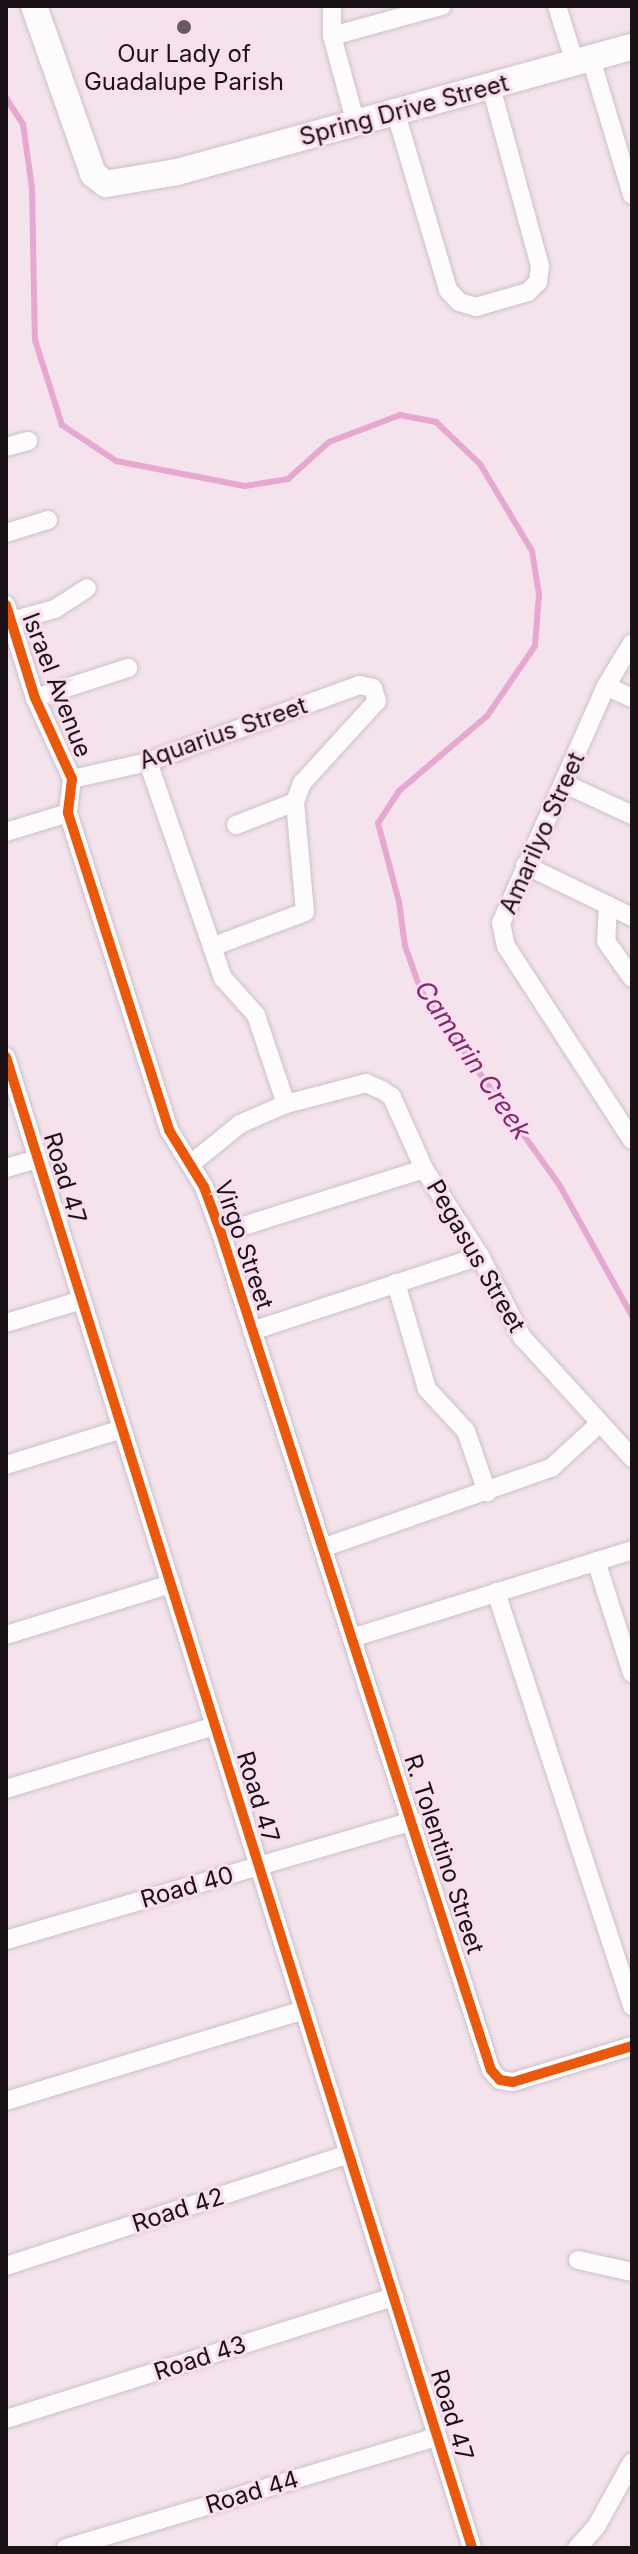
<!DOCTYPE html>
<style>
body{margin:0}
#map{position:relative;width:638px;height:2554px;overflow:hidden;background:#f4e3ed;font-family:Inter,sans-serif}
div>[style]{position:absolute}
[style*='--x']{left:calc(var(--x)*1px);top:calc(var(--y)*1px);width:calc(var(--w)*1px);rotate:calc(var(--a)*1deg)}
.stream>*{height:6px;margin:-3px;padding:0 3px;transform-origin:3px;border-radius:3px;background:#e6a7d0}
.roads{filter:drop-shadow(0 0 2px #cdc0c7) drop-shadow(0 0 2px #cdc0c7)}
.street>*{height:18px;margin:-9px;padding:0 9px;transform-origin:9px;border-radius:9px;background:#fdfbfc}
.secondary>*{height:26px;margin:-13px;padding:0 13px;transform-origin:13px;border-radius:13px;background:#fdfbfc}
.cycleway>*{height:10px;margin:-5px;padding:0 5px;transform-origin:5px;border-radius:5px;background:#e8590c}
.dots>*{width:22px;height:22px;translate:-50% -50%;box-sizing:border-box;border:4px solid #faddee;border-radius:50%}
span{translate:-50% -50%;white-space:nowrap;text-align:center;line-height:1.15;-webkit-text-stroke:6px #faddee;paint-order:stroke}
.poi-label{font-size:24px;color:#1b1218}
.street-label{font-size:24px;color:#1b1218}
.water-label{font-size:26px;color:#86266c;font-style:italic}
.frame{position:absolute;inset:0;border:8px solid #1b1218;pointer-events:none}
</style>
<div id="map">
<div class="stream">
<i style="--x:6;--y:98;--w:31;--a:57"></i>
<i style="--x:23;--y:124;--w:65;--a:82"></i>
<i style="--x:32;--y:188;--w:152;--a:88.9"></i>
<i style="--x:35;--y:340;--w:89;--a:72.4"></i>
<i style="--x:62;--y:425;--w:65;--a:33.7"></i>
<i style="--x:116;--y:461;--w:131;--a:11"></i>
<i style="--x:245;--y:486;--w:44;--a:-9.2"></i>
<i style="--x:288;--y:479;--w:55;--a:-42.1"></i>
<i style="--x:329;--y:442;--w:76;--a:-20.8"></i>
<i style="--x:400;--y:415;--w:37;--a:11"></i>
<i style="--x:436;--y:422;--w:61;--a:43.7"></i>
<i style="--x:480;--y:464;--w:101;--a:59.1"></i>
<i style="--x:532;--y:551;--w:44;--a:80.8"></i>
<i style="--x:539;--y:594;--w:52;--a:94.4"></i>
<i style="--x:535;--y:646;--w:85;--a:124.4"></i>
<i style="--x:487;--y:716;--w:116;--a:139.6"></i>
<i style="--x:399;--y:791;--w:38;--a:123"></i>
<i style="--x:378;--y:823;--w:82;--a:75.1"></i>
<i style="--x:399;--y:902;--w:44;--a:82.2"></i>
<i style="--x:405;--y:946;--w:48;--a:70.4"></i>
<i style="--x:421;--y:991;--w:239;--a:54.5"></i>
<i style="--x:560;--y:1186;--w:149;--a:61"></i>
</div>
<div class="roads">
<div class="street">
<i style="--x:332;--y:6;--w:30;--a:90"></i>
<i style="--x:332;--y:36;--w:91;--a:74.7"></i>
<i style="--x:557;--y:6;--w:60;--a:72.5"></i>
<i style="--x:332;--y:36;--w:114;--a:-15.3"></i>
<i style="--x:591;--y:59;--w:142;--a:73.2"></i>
<i style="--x:396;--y:114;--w:184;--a:73.5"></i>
<i style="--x:448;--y:290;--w:16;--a:47"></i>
<i style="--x:459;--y:302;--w:18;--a:16"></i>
<i style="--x:476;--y:307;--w:54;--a:-16.1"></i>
<i style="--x:528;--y:292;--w:14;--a:-45"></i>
<i style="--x:538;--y:282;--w:16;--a:-83"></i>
<i style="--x:540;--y:266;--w:186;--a:-105.3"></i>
<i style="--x:6;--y:447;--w:23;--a:-15"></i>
<i style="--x:6;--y:533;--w:44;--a:-17.2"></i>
<i style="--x:6;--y:605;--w:97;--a:72.7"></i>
<i style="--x:35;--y:698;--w:89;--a:65.4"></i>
<i style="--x:72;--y:779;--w:34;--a:97"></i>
<i style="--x:68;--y:813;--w:333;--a:72.3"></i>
<i style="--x:169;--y:1130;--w:67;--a:58.4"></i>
<i style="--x:204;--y:1187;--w:49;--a:69.7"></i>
<i style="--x:221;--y:1233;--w:879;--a:72.12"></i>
<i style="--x:491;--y:2070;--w:13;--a:48"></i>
<i style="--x:500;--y:2080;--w:13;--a:9"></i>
<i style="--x:513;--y:2082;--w:124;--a:-16.8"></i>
<i style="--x:11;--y:621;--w:46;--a:-15.3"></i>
<i style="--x:55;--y:609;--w:38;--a:-33"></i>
<i style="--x:632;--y:643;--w:50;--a:121.2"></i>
<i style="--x:606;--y:686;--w:259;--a:113.9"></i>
<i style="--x:501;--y:923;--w:24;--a:78"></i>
<i style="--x:506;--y:946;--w:231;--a:57"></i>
<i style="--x:606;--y:686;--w:29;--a:25"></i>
<i style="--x:35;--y:698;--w:98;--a:-17.9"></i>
<i style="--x:148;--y:762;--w:229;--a:70.9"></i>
<i style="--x:223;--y:978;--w:50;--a:48.3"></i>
<i style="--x:256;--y:1015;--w:94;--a:71.4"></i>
<i style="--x:72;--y:779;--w:78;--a:-12.6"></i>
<i style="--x:148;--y:762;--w:225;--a:-20"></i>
<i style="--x:359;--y:685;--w:14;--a:12"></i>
<i style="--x:373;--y:688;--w:14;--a:73"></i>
<i style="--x:377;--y:701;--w:111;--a:132.4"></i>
<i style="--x:302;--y:783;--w:20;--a:110"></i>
<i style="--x:295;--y:802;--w:110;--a:84.8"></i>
<i style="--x:305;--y:912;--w:97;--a:159.5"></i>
<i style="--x:565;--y:784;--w:74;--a:24.8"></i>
<i style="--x:236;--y:825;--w:63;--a:-21.3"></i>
<i style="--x:6;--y:832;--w:65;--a:-17"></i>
<i style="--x:525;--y:865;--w:119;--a:25.9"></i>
<i style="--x:608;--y:905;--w:36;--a:93"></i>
<i style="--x:606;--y:941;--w:45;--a:54.9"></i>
<i style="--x:6;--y:1057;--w:1562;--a:72.64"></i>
<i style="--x:192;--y:1163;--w:62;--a:-39.1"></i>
<i style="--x:240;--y:1124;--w:50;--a:-23.5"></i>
<i style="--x:286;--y:1104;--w:83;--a:-14.7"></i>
<i style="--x:366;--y:1083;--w:17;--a:24"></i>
<i style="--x:382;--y:1090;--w:12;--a:35"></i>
<i style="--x:392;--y:1097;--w:79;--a:66"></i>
<i style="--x:424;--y:1169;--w:103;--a:57.2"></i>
<i style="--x:480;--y:1256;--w:91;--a:62.6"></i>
<i style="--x:522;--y:1337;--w:164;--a:47.7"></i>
<i style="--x:6;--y:1168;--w:33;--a:-16"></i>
<i style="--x:221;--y:1233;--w:213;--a:-17.5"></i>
<i style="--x:396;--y:1283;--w:110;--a:73.7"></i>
<i style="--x:427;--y:1389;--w:57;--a:47.1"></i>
<i style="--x:466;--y:1431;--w:65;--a:71"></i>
<i style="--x:6;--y:1323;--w:79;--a:-16.8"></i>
<i style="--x:252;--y:1331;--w:240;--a:-18.2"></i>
<i style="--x:6;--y:1465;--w:121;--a:-17.2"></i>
<i style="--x:325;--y:1547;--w:239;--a:-19.3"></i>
<i style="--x:551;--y:1468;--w:64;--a:-42.5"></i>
<i style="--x:596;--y:1561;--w:118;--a:72.2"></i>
<i style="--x:496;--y:1592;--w:436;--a:71.8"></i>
<i style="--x:6;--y:1635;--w:173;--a:-17.2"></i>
<i style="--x:352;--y:1638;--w:294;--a:-17.4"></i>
<i style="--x:6;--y:1789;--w:218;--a:-16.8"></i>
<i style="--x:6;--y:1940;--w:424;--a:-16.3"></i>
<i style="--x:6;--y:2101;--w:312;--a:-17"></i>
<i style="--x:578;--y:2260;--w:55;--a:12.5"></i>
<i style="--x:6;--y:2266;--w:361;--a:-18.1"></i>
<i style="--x:6;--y:2419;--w:407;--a:-17.5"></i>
<i style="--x:66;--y:2548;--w:387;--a:-16.7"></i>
<i style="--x:577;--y:2548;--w:28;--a:-48"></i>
<i style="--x:596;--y:2527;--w:74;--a:-61"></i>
</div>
<div class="secondary">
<i style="--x:34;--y:6;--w:178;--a:70.6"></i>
<i style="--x:93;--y:174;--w:16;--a:38"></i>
<i style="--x:106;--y:184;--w:72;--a:-9.6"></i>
<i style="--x:177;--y:172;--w:472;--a:-15.4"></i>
</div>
</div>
<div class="cycleway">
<i style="--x:6;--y:605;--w:97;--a:72.7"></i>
<i style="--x:35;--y:698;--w:89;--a:65.4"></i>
<i style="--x:72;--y:779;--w:34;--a:97"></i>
<i style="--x:68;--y:813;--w:333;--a:72.3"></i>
<i style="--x:169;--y:1130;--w:67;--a:58.4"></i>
<i style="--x:204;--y:1187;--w:49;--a:69.7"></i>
<i style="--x:221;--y:1233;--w:879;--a:72.12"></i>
<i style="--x:491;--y:2070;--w:13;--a:48"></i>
<i style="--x:500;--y:2080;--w:13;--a:9"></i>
<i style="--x:513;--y:2082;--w:124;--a:-16.8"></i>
<i style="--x:6;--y:1057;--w:1562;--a:72.64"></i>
</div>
<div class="dots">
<i style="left:184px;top:27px;background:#675b63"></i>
</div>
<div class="poi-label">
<span style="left:184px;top:68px">Our Lady of<br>Guadalupe Parish</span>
</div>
<div class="street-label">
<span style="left:404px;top:110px;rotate:-15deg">Spring Drive Street</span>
<span style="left:57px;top:685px;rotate:69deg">Israel Avenue</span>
<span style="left:223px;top:733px;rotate:-19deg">Aquarius Street</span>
<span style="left:542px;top:833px;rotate:-66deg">Amarilyo Street</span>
<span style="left:65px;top:1178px;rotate:73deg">Road 47</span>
<span style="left:244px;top:1245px;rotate:71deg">Virgo Street</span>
<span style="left:476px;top:1256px;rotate:60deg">Pegasus Street</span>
<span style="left:258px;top:1797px;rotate:73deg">Road 47</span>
<span style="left:444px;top:1854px;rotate:72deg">R. Tolentino Street</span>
<span style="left:187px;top:1887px;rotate:-16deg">Road 40</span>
<span style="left:178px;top:2210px;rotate:-18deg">Road 42</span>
<span style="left:200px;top:2358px;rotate:-18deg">Road 43</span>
<span style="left:452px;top:2415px;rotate:73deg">Road 47</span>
<span style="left:252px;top:2492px;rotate:-17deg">Road 44</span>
</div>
<div class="water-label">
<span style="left:473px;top:1060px;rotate:56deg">Camarin Creek</span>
</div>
<div class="frame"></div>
</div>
